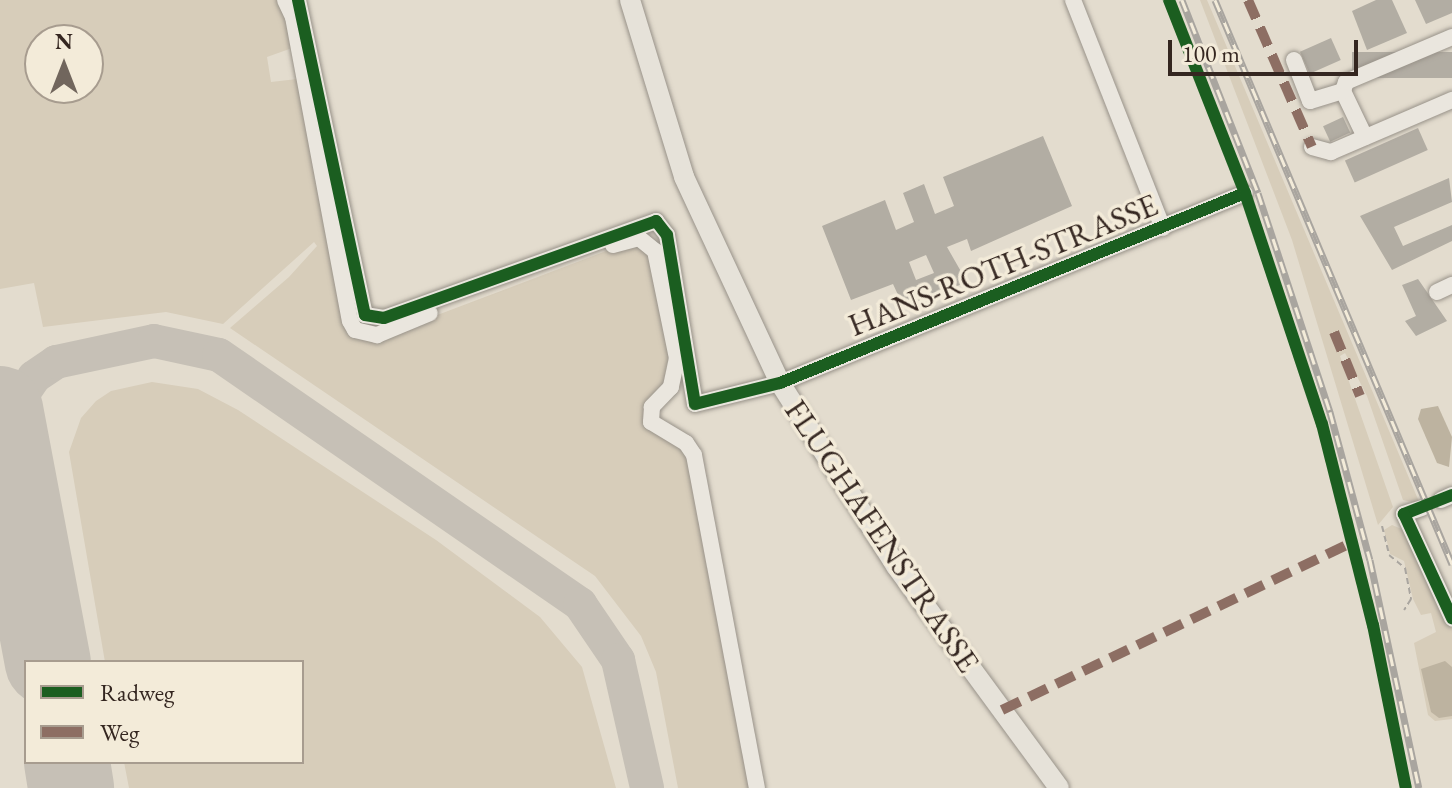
<!DOCTYPE html>
<style>
body{margin:0}
#map{position:relative;width:1452px;height:788px;overflow:hidden;background:#e3dcce;font-family:"EB Garamond",serif}
div>[style]{position:absolute}
[style*='--x']{left:calc(var(--x)*1px);top:calc(var(--y)*1px);width:calc(var(--w)*1px);rotate:calc(var(--a)*1deg)}
.green>*{inset:0;background:#d7cdba}
.water>*{inset:0;background:#bdb3a0}
.taxiway>*{height:34px;margin:-17px;padding:0 17px;transform-origin:17px;border-radius:17px;background:#c6c0b6}
.runway>*{height:86px;margin:-43px;padding:0 43px;transform-origin:43px;border-radius:43px;background:#c6c0b6}
.building>*{inset:0;background:#b2ada3;transform-origin:0 0}
.path>*{height:2px;margin-top:-1px;transform-origin:0;background:repeating-linear-gradient(90deg,#a9a59f 0 6px,transparent 0 10px)}
.roads{filter:drop-shadow(0 0 2px #989289) drop-shadow(0 0 2px #989289)}
.minor>*{height:16px;margin:-8px;padding:0 8px;transform-origin:8px;border-radius:8px;background:#eae6de}
.major>*{height:20px;margin:-10px;padding:0 10px;transform-origin:10px;border-radius:10px;background:#e6e2d9}
.rail>*{height:7px;margin-top:-3.5px;transform-origin:0;background:repeating-linear-gradient(90deg,#f3ebd9 0 12px,#a9a59f 0 24px);box-sizing:border-box;border-block:2px solid #a9a59f}
.quiet>*{height:10px;margin-top:-5px;transform-origin:0;background:repeating-linear-gradient(90deg,#8d6e63 0 20px,transparent 0 30px)}
.cycleway>*{height:12px;margin:-6px;padding:0 6px;transform-origin:6px;border-radius:6px;background:#1b5e20}
span{translate:-50% -50%;white-space:nowrap;text-align:center;line-height:1.15;-webkit-text-stroke:7px #f3ebd9;paint-order:stroke}
.street-label{font-size:32px;color:#342620}
.legend{position:absolute;left:24px;top:660px;width:280px;height:104px;box-sizing:border-box;background:#f3ebd9;border:2px solid #a79c8f;margin:0;padding:10px 14px;list-style:none;font-size:24px;color:#342620}
.legend li{display:flex;align-items:center;gap:16px;height:40px}
.legend b{width:40px;border:2px solid #a79c8f}
.north{position:absolute;left:24px;top:24px;width:80px;height:80px;box-sizing:border-box;background:#f3ebd9;border:2px solid #a79c8f;border-radius:50%;rotate:0deg;font-size:22px;font-weight:700;line-height:32px;text-align:center;color:#342620}
.north::after{content:'';display:block;margin:auto;width:28px;height:36px;background:#71665d;clip-path:polygon(50% 0,100% 100%,50% 72%,0 100%)}
.scale{position:absolute;left:1168px;top:40px;width:190px;height:36px;box-sizing:border-box;border:4px solid #342620;border-top:0;padding-left:10px;font-size:24px;line-height:28px;white-space:nowrap;color:#342620;-webkit-text-stroke:6px #f3ebd9;paint-order:stroke}
</style>
<div id="map">
<div class="green">
<i style="clip-path:polygon(evenodd,0 0,280px 0,295px 47px,267px 57px,271px 82px,297px 79px,343px 312px,374px 339px,622px 245px,635px 242px,651px 253px,670px 340px,670px 378px,643px 420px,647px 429px,686px 451px,754px 788px,678px 788px,656px 672px,641px 636px,595px 576px,230px 328px,289px 277px,317px 246px,314px 242px,223px 324px,166px 312px,43px 327px,34px 283px,0 289px,0 0,40px 40px,88px 40px,88px 88px,40px 88px,40px 40px)"></i>
<i style="clip-path:polygon(1200px 0,1207px 0,1420px 504px,1403px 500px,1367px 396px,1345px 353px,1340px 356px,1393px 507px,1378px 525px,1292px 240px)"></i>
<i style="clip-path:polygon(152px 382px,198px 389px,238px 410px,436px 540px,540px 617px,582px 667px,616px 788px,129px 788px,124px 762px,302px 762px,302px 662px,105px 662px,69px 452px,81px 418px,96px 401px,111px 391px)"></i>
<i style="clip-path:polygon(1392px 525px,1404px 530px,1452px 629px,1452px 719px,1435px 721px,1428px 715px,1414px 643px,1436px 632px,1431px 613px,1421px 615px,1413px 599px,1404px 561px,1390px 554px,1384px 530px)"></i>
</div>
<div class="water">
<i style="clip-path:polygon(1438px 406px,1452px 437px,1449px 467px,1437px 463px,1418px 419px,1421px 409px)"></i>
<i style="clip-path:polygon(1445px 661px,1452px 667px,1452px 716px,1439px 718px,1431px 712px,1421px 669px)"></i>
</div>
<div class="taxiway">
<i style="--x:9;--y:456;--w:49;--a:-84.2"></i>
<i style="--x:14;--y:407;--w:36;--a:-56"></i>
<i style="--x:34;--y:377;--w:27;--a:-34"></i>
<i style="--x:56;--y:362;--w:100;--a:-12.1"></i>
<i style="--x:154;--y:341;--w:66;--a:12.2"></i>
<i style="--x:219;--y:355;--w:439;--a:34.6"></i>
<i style="--x:580;--y:604;--w:68;--a:55.8"></i>
<i style="--x:618;--y:660;--w:131;--a:77.2"></i>
</div>
<div class="runway">
<i style="--x:0;--y:409;--w:258;--a:79.3"></i>
<i style="--x:67;--y:762;--w:26;--a:81"></i>
</div>
<div class="building">
<i style="clip-path:polygon(1376px 0,1392px 0,1407px 33px,1367px 50px,1352px 11px)"></i>
<i style="clip-path:polygon(1415px 0,1452px 0,1452px 13px,1426px 24px)"></i>
<i style="left:1331px;top:38px;width:24px;height:34px;rotate:66deg"></i>
<i style="left:1452px;top:52px;width:26px;height:100px;rotate:90deg"></i>
<i style="left:1343px;top:117px;width:17px;height:22px;rotate:65deg"></i>
<i style="left:1418px;top:128px;width:24px;height:80px;rotate:66deg"></i>
<i style="clip-path:polygon(evenodd,1043px 136px,1072px 206px,971px 251px,967px 239px,947px 247px,967px 282px,904px 308px,893px 284px,851px 300px,822px 226px,885px 200px,896px 230px,914px 222px,903px 193px,924px 184px,935px 214px,954px 206px,943px 177px,1043px 136px,926px 255px,934px 273px,916px 280px,909px 262px,926px 255px)"></i>
<i style="clip-path:polygon(1449px 178px,1452px 202px,1394px 227px,1403px 246px,1452px 225px,1452px 241px,1392px 270px,1360px 216px)"></i>
<i style="clip-path:polygon(1418px 279px,1447px 321px,1416px 336px,1405px 321px,1416px 316px,1402px 285px)"></i>
</div>
<div class="path">
<i style="--x:1382;--y:526;--w:30;--a:76"></i>
<i style="--x:1389;--y:555;--w:21;--a:39"></i>
<i style="--x:1405;--y:568;--w:32;--a:79"></i>
<i style="--x:1411;--y:599;--w:13;--a:122"></i>
</div>
<div class="roads">
<div class="minor">
<i style="--x:285;--y:0;--w:19;--a:65"></i>
<i style="--x:293;--y:17;--w:309;--a:79.4"></i>
<i style="--x:350;--y:321;--w:10;--a:61"></i>
<i style="--x:355;--y:330;--w:23;--a:13"></i>
<i style="--x:377;--y:335;--w:57;--a:-22.5"></i>
<i style="--x:298;--y:0;--w:322;--a:78"></i>
<i style="--x:365;--y:315;--w:19;--a:9"></i>
<i style="--x:384;--y:318;--w:289;--a:-19.6"></i>
<i style="--x:656;--y:221;--w:18;--a:52"></i>
<i style="--x:667;--y:235;--w:171;--a:80.6"></i>
<i style="--x:695;--y:404;--w:88;--a:-13.9"></i>
<i style="--x:780;--y:383;--w:502;--a:-22.23"></i>
<i style="--x:1073;--y:0;--w:245;--a:68.5"></i>
<i style="--x:1294;--y:60;--w:44;--a:68.7"></i>
<i style="--x:1310;--y:101;--w:34;--a:-17"></i>
<i style="--x:1365;--y:137;--w:51;--a:-115.6"></i>
<i style="--x:1343;--y:91;--w:9;--a:-72"></i>
<i style="--x:1346;--y:82;--w:115;--a:-23"></i>
<i style="--x:1312;--y:147;--w:20;--a:15"></i>
<i style="--x:1331;--y:152;--w:132;--a:-23.3"></i>
<i style="--x:613;--y:245;--w:27;--a:-15"></i>
<i style="--x:639;--y:238;--w:21;--a:39"></i>
<i style="--x:655;--y:251;--w:109;--a:78.4"></i>
<i style="--x:677;--y:358;--w:30;--a:102"></i>
<i style="--x:671;--y:387;--w:28;--a:134"></i>
<i style="--x:652;--y:407;--w:15;--a:94"></i>
<i style="--x:651;--y:422;--w:41;--a:31"></i>
<i style="--x:686;--y:443;--w:14;--a:56"></i>
<i style="--x:694;--y:455;--w:339;--a:79.3"></i>
<i style="--x:1437;--y:292;--w:17;--a:-25"></i>
<i style="--x:1441;--y:500;--w:12;--a:-24"></i>
<i style="--x:1422;--y:508;--w:19;--a:162"></i>
<i style="--x:1404;--y:514;--w:115;--a:65.2"></i>
</div>
<div class="major">
<i style="--x:630;--y:0;--w:185;--a:73"></i>
<i style="--x:684;--y:177;--w:227;--a:65"></i>
<i style="--x:780;--y:383;--w:217;--a:57.6"></i>
<i style="--x:896;--y:566;--w:275;--a:53.7"></i>
</div>
</div>
<div class="rail">
<i style="--x:1182;--y:0;--w:207;--a:68.5"></i>
<i style="--x:1258;--y:193;--w:231;--a:71.8"></i>
<i style="--x:1330;--y:412;--w:153;--a:74.9"></i>
<i style="--x:1370;--y:560;--w:233;--a:77.9"></i>
<i style="--x:1215;--y:0;--w:612;--a:67.21"></i>
</div>
<div class="quiet">
<i style="--x:1248;--y:0;--w:160;--a:66.5"></i>
<i style="--x:1334;--y:332;--w:69;--a:67.9"></i>
<i style="--x:1002;--y:710;--w:389;--a:-25.6"></i>
</div>
<div class="cycleway">
<i style="--x:298;--y:0;--w:322;--a:78"></i>
<i style="--x:365;--y:315;--w:19;--a:9"></i>
<i style="--x:384;--y:318;--w:289;--a:-19.6"></i>
<i style="--x:656;--y:221;--w:18;--a:52"></i>
<i style="--x:667;--y:235;--w:171;--a:80.6"></i>
<i style="--x:695;--y:404;--w:88;--a:-13.9"></i>
<i style="--x:780;--y:383;--w:502;--a:-22.23"></i>
<i style="--x:1169;--y:0;--w:207;--a:68.5"></i>
<i style="--x:1245;--y:193;--w:243;--a:71.6"></i>
<i style="--x:1322;--y:424;--w:207;--a:75.8"></i>
<i style="--x:1373;--y:625;--w:166;--a:78.6"></i>
<i style="--x:1452;--y:495;--w:52;--a:158.4"></i>
<i style="--x:1404;--y:514;--w:115;--a:65.2"></i>
</div>
<div class="street-label">
<span style="left:1003px;top:265px;rotate:-22deg">HANS-ROTH-STRASSE</span>
<span style="left:882px;top:536px;rotate:56deg">FLUGHAFENSTRASSE</span>
</div>
<ul class="legend">
<li><b style="height:10px;background:#1b5e20"></b>Radweg</li>
<li><b style="height:10px;background:#8d6e63"></b>Weg</li>
</ul>
<div class="north">N</div>
<div class="scale">100 m</div>
</div>
